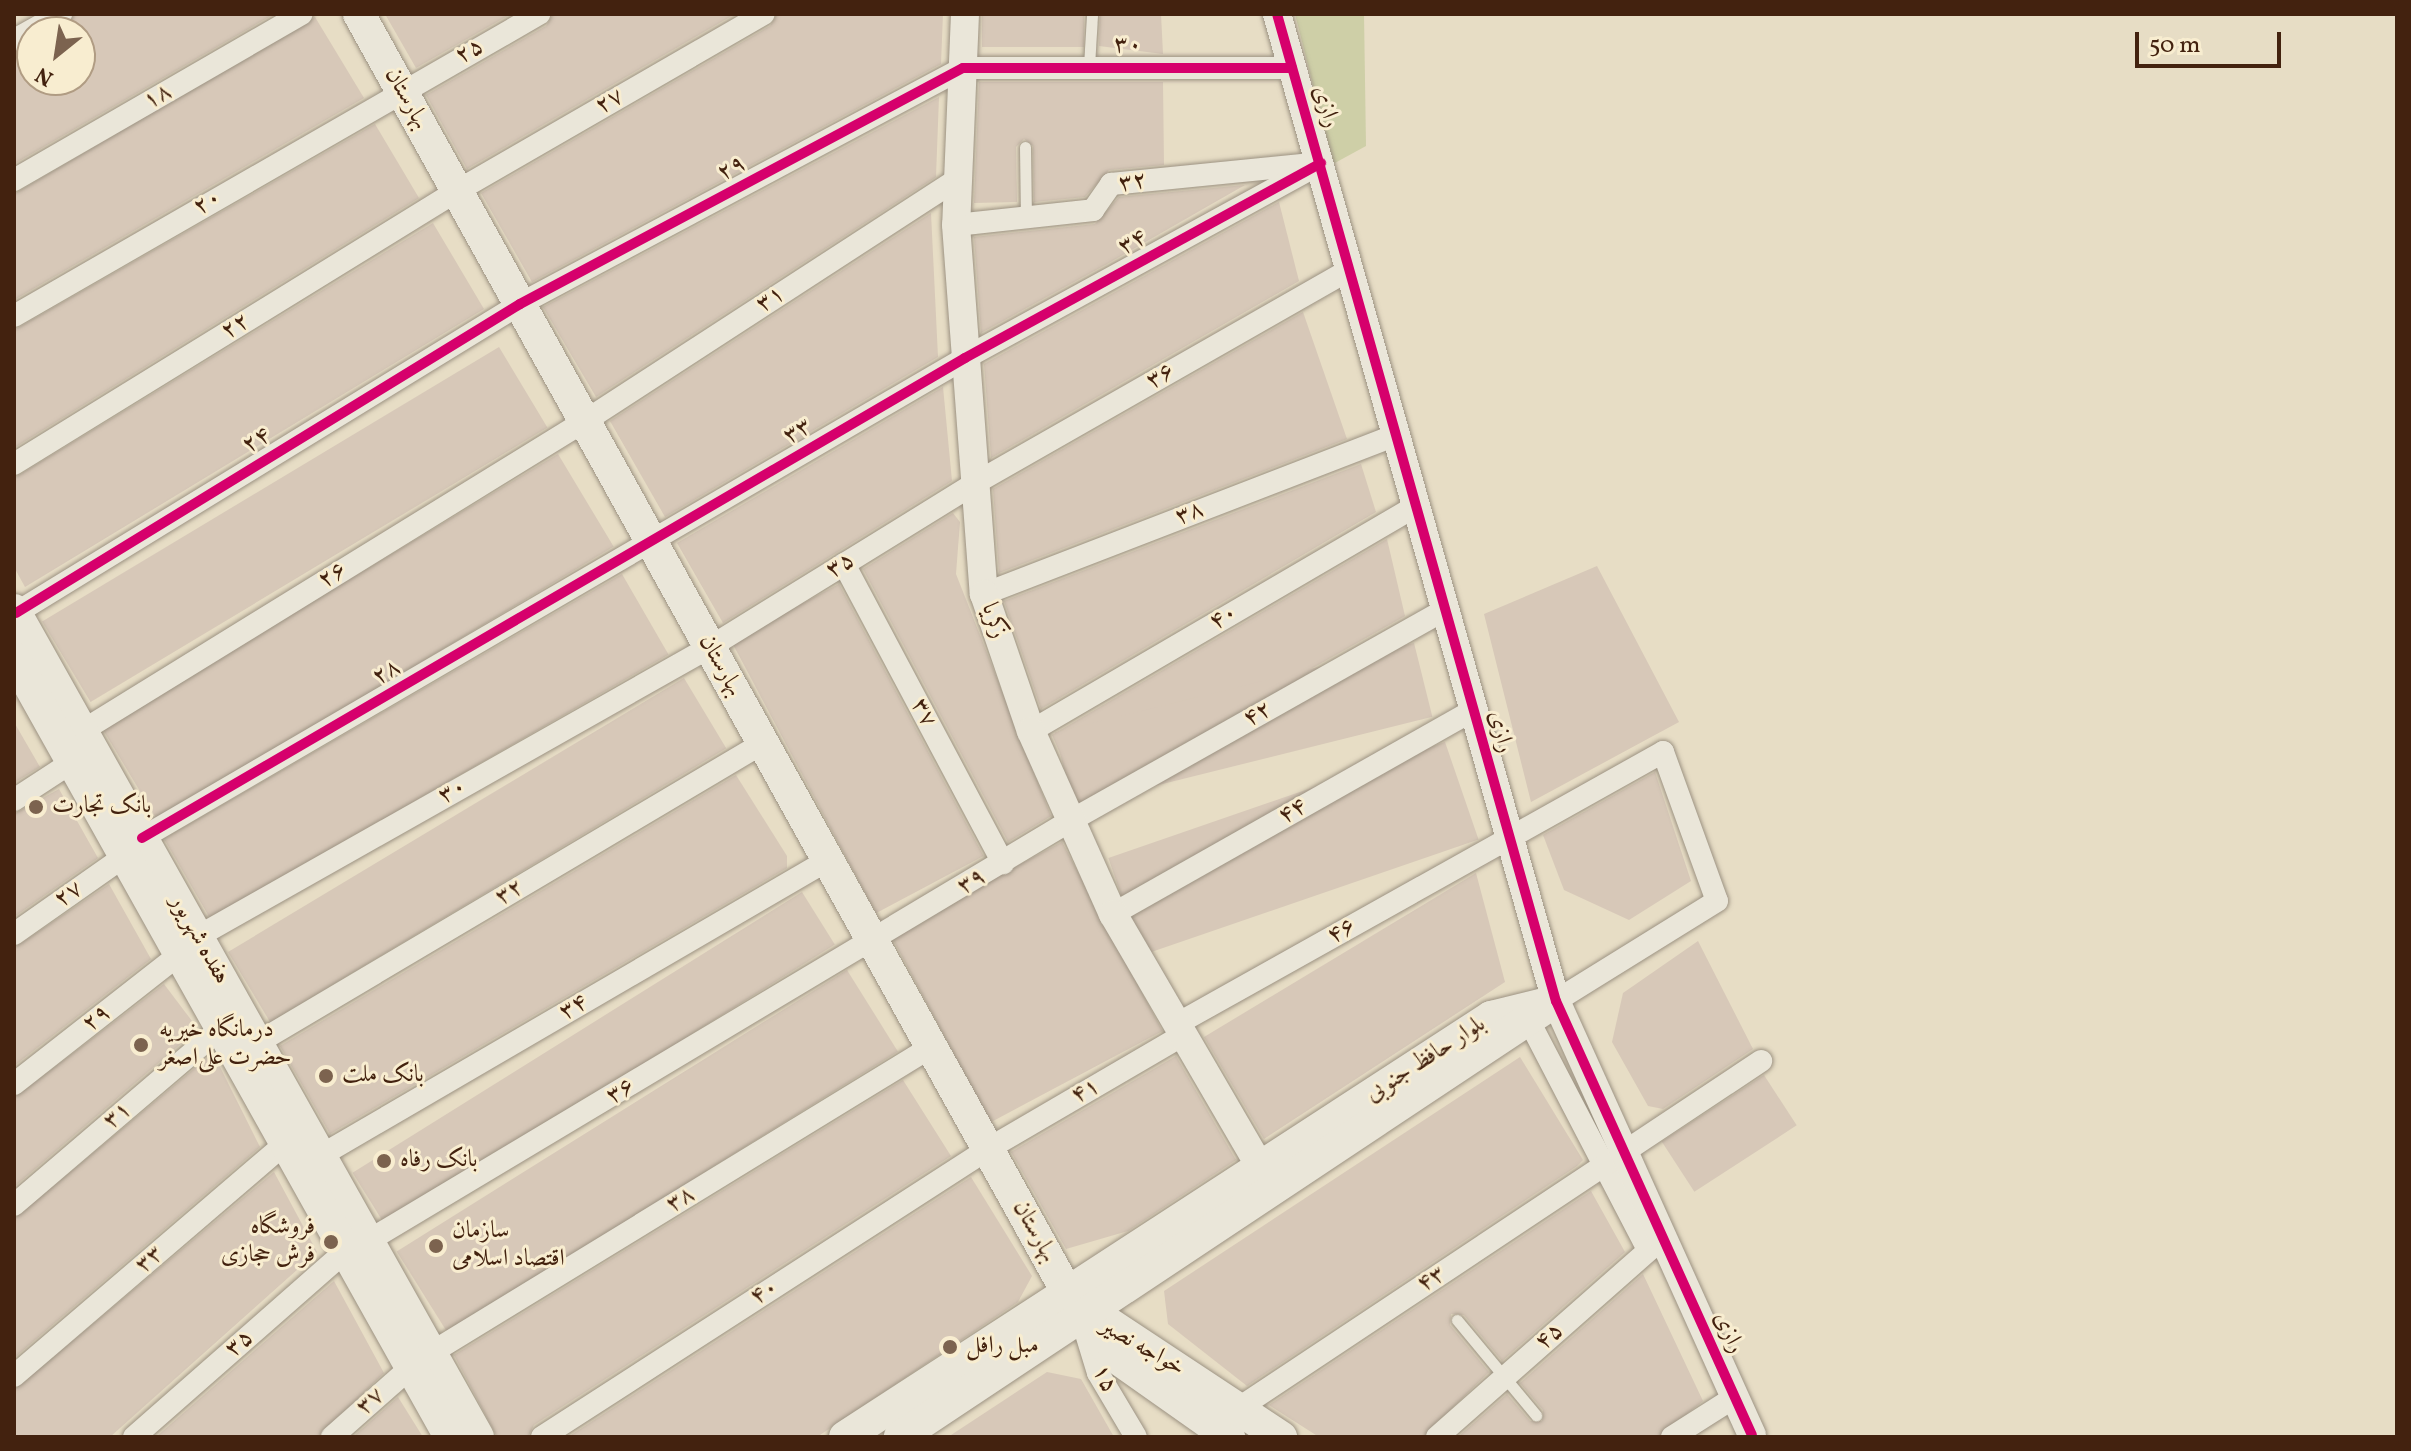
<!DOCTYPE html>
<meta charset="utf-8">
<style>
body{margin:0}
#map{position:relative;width:2411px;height:1451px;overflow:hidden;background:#e7ddc5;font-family:Vollkorn,Amiri,serif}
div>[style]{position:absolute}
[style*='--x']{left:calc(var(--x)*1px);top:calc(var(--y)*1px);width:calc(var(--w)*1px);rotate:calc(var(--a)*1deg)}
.green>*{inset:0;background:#cecfa7}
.building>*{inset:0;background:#d7c8b8;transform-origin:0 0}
.roads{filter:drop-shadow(0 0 2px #9c9282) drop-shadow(0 0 2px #9c9282)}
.service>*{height:11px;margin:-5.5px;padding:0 5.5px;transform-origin:5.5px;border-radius:5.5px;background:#eae6d9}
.minor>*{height:22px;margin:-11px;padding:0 11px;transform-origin:11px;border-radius:11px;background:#eae6d9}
.tertiary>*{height:28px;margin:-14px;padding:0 14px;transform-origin:14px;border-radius:14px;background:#eae6d9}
.secondary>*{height:32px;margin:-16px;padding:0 16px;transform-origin:16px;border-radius:16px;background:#eae6d9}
.cycleway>*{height:10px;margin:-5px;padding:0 5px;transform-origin:5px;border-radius:5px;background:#d6006c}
.dots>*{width:22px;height:22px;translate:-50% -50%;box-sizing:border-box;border:4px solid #f8edd0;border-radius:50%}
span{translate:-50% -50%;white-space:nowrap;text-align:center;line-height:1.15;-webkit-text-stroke:6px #f8edd0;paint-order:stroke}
.street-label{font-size:24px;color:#43220f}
.poi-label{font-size:24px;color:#43220f}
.left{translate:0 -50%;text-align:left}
.right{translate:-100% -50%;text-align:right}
.frame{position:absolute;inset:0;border:16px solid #43220f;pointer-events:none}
.north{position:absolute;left:16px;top:16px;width:80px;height:80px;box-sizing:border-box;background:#f8edd0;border:2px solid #b09c83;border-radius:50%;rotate:210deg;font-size:22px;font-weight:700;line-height:32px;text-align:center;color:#43220f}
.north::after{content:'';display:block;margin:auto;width:28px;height:36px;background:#7c634f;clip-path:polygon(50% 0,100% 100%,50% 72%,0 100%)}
.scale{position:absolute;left:2135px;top:32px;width:146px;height:36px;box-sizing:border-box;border:4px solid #43220f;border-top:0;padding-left:10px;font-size:24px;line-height:28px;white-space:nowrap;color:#43220f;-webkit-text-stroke:6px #f8edd0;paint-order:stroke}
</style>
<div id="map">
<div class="green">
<i style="clip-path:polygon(1295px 14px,1364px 14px,1366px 146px,1333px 164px)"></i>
</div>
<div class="building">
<i style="clip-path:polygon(75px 14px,274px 14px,14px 164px,14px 54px,32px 46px,32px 80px,80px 80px,80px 32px,57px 32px)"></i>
<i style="clip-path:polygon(385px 14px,511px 14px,416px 68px)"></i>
<i style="clip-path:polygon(553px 14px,735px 14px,467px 169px,426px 95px,546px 26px)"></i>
<i style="clip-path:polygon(777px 14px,943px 14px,941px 64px,532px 282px,481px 193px,770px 26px)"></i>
<i style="left:982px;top:14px;width:102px;height:33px"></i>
<i style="clip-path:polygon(1100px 14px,1161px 14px,1163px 54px,1099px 46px)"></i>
<i style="clip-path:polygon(315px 17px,364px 98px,14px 300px,14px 194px)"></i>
<i style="clip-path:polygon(979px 82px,1163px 82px,1164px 165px,1109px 170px,1085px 197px,1034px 202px,1033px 146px,1024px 139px,1016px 147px,1017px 202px,974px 203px)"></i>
<i style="clip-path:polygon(939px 97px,936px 177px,596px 397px,543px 307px)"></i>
<i style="clip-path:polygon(375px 124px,419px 198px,14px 448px,14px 330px)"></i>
<i style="clip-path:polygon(1245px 185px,1107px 264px,981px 333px,974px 237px,1095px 224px,1119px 197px)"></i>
<i style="clip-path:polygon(1279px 202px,1299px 281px,991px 458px,984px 364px)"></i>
<i style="clip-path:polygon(931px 213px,938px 357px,665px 517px,610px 421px)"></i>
<i style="clip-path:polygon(433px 223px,484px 309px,25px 587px,14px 567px,14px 478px)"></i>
<i style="clip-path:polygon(1303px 312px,1347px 439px,999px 573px,993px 489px)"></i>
<i style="left:499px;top:347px;width:94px;height:533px;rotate:59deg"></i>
<i style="clip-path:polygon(943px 387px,952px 481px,723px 623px,677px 543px)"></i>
<i style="left:558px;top:454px;width:108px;height:532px;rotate:59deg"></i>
<i style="clip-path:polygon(1361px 464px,1376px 512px,1041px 709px,1004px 601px)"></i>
<i style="clip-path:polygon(953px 513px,960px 522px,956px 574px,1051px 816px,1008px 842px,863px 569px)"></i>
<i style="clip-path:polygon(1387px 539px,1405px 616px,1080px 799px,1052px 735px)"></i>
<i style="clip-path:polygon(1597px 566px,1679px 722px,1531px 802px,1484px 614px)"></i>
<i style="left:622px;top:574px;width:93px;height:529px;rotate:60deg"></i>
<i style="left:839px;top:584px;width:308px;height:122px;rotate:62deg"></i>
<i style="left:1414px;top:643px;width:76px;height:370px;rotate:76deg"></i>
<i style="left:684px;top:678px;width:82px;height:532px;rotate:59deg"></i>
<i style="clip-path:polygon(14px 722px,40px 767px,14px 783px)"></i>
<i style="left:1445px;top:742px;width:103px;height:356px;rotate:71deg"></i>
<i style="clip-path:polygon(1655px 772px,1691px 881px,1629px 920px,1564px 890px,1543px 835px)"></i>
<i style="clip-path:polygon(736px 775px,787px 856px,787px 868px,330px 1134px,280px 1046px)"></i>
<i style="clip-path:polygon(59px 789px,98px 858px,14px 917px,14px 814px)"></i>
<i style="left:1062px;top:842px;width:214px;height:195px;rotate:62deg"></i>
<i style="clip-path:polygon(1476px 873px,1505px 982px,1264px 1139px,1204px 1037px)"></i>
<i style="clip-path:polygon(109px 884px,151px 959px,14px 1066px,14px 948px)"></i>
<i style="left:802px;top:892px;width:62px;height:530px;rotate:58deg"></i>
<i style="clip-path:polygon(1698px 941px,1753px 1049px,1663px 1109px,1648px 1106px,1612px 1042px,1623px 993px)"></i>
<i style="left:847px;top:970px;width:96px;height:531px;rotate:58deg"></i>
<i style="clip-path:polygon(164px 984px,198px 1029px,14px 1187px,14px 1098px)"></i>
<i style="clip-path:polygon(213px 1053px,260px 1147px,14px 1358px,14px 1219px)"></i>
<i style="clip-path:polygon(1176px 1056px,1236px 1160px,1128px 1231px,1066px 1249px,1011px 1152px)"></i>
<i style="clip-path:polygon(1520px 1057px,1583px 1160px,1577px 1166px,1247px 1386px,1168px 1324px,1164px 1291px)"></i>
<i style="left:1764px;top:1075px;width:60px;height:122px;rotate:57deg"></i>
<i style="clip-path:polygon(903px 1080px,951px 1156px,534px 1425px,528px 1437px,497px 1437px,454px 1355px)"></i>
<i style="clip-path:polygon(274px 1172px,317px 1252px,110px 1437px,14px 1437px,14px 1390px)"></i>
<i style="clip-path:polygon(971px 1177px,1032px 1276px,1018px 1302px,817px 1437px,568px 1437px)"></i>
<i style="clip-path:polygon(1591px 1191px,1625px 1252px,1502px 1361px,1464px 1315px,1451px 1314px,1450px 1325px,1489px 1372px,1423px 1437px,1319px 1437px,1269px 1405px)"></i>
<i style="clip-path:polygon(1643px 1274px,1703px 1401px,1658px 1437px,1458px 1437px,1507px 1394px,1530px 1421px,1542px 1421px,1543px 1410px,1520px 1383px)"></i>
<i style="clip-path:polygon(334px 1281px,384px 1373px,318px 1437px,156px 1437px)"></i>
<i style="clip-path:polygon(1047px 1372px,1081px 1379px,1114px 1437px,948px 1437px)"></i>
<i style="clip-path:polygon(398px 1397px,423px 1437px,353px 1437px)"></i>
</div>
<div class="roads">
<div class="service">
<i style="--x:1089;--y:66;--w:51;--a:-86.6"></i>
<i style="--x:1025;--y:147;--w:70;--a:89.2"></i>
<i style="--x:1457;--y:1320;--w:124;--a:50.3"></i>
</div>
<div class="minor">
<i style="--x:14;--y:40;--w:54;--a:-29"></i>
<i style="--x:14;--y:180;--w:332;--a:-30"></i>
<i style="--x:956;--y:225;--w:138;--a:-6.2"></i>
<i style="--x:1093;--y:210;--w:32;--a:-55"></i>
<i style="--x:1111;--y:184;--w:202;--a:-5.7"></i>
<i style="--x:14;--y:316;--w:606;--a:-29.91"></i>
<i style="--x:14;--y:464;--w:520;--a:-31.64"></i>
<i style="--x:457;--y:191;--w:354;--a:-30"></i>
<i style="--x:844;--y:564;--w:339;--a:62"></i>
<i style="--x:984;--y:594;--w:443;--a:-21.1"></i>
<i style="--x:16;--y:613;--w:591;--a:-31.51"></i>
<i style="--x:520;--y:304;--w:502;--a:-28.05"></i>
<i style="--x:963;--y:68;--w:329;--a:0"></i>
<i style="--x:82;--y:731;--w:591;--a:-31.65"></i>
<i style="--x:585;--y:421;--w:445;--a:-33"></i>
<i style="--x:1031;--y:731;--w:447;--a:-30.3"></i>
<i style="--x:14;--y:800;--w:69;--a:-33.2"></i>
<i style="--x:142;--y:838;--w:953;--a:-30.25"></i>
<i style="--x:965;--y:358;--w:406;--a:-28.7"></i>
<i style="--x:1113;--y:914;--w:415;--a:-29.5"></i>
<i style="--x:14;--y:934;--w:136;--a:-35.1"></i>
<i style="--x:197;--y:937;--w:589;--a:-29.48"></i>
<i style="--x:710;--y:647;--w:308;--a:-31.7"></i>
<i style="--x:972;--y:485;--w:436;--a:-29.7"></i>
<i style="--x:1529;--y:1021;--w:258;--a:62.5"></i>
<i style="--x:1177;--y:1024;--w:557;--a:-29.23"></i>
<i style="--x:1663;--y:752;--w:158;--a:70.1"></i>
<i style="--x:1717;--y:901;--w:190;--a:148.2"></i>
<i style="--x:257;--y:1043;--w:588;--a:-30.66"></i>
<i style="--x:14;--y:1084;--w:211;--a:-38.1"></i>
<i style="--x:320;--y:1156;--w:588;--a:-30.23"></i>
<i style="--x:14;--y:1205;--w:272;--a:-40.5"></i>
<i style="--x:368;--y:1241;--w:818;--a:-30.89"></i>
<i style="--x:1070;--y:821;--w:432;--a:-29.4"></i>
<i style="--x:1084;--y:1327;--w:48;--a:73.1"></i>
<i style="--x:1098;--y:1373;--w:74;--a:59.3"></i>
<i style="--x:431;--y:1353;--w:586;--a:-31.47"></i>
<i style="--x:14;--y:1376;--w:358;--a:-40.6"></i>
<i style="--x:1239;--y:1408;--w:627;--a:-33.61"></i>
<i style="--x:134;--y:1437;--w:282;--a:-41.3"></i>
<i style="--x:332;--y:1437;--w:106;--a:-41.5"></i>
<i style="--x:542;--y:1437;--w:531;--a:-32.85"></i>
<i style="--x:988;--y:1149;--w:226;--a:-30.3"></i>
<i style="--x:1437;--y:1437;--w:301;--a:-41.4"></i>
<i style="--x:1672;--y:1437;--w:75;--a:-32.4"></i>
</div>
<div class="tertiary">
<i style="--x:965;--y:14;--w:211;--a:92.4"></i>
<i style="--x:956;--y:225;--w:370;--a:85.7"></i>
<i style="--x:984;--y:594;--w:145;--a:71.1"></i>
<i style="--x:1031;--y:731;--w:201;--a:65.9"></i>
<i style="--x:1113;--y:914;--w:293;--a:59.8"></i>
<i style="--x:1277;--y:14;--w:1026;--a:74.22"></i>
<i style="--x:1556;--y:1001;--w:476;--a:65.7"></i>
</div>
<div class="secondary">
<i style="--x:359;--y:14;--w:1490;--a:61.01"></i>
<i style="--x:1081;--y:1317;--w:51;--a:49.8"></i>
<i style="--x:1114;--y:1356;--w:141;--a:35.2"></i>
<i style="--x:14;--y:610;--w:948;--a:60.7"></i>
<i style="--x:14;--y:658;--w:893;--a:60.76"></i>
<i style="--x:1081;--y:1317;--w:26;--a:11"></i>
<i style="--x:1107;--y:1322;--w:209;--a:33.5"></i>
<i style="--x:845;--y:1437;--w:771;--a:-33.03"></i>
<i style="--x:1491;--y:1017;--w:67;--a:-13.8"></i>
<i style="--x:1556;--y:1001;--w:788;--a:146.39"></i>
</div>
</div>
<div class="cycleway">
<i style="--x:1277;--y:14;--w:1026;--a:74.22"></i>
<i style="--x:1556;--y:1001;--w:476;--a:65.7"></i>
<i style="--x:16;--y:613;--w:591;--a:-31.51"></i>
<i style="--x:520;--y:304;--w:502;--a:-28.05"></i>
<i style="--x:963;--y:68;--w:329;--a:0"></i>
<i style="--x:142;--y:838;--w:953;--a:-30.25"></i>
<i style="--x:965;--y:358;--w:406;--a:-28.7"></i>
</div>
<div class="dots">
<i style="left:36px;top:807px;background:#7c634f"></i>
<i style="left:141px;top:1045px;background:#7c634f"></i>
<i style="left:326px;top:1076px;background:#7c634f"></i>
<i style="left:384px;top:1161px;background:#7c634f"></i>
<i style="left:331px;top:1242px;background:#7c634f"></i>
<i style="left:436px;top:1246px;background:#7c634f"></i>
<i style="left:950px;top:1347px;background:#7c634f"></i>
</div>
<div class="street-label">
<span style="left:1128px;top:46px;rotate:1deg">۳۰</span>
<span style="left:470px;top:52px;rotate:-29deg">۲۵</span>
<span style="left:158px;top:97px;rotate:-30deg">۱۸</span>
<span style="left:406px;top:99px;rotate:61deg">بهارستان</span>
<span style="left:610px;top:102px;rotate:-30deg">۲۷</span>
<span style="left:1325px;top:107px;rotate:73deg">رازی</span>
<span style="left:732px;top:169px;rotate:-28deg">۲۹</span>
<span style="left:1133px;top:183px;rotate:-10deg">۳۲</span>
<span style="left:208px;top:203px;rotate:-30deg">۲۰</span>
<span style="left:1133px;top:243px;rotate:-29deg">۳۴</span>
<span style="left:771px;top:300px;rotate:-33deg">۳۱</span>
<span style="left:236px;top:327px;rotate:-32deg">۲۲</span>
<span style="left:1161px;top:377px;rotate:-30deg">۳۶</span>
<span style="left:798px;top:432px;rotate:-30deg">۳۳</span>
<span style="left:257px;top:441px;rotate:-32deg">۲۴</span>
<span style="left:1190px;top:514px;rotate:-21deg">۳۸</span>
<span style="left:841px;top:566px;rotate:-32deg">۳۵</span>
<span style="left:333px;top:576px;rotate:-32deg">۲۶</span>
<span style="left:1224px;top:618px;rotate:-30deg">۴۰</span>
<span style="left:993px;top:621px;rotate:71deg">زکریا</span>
<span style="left:720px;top:666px;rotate:61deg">بهارستان</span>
<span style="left:387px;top:673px;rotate:-30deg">۲۸</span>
<span style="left:923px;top:713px;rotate:62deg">۳۷</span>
<span style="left:1258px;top:715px;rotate:-29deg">۴۲</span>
<span style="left:1500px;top:732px;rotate:76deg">رازی</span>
<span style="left:453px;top:792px;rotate:-29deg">۳۰</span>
<span style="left:1293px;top:812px;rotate:-30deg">۴۴</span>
<span style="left:972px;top:882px;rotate:-32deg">۳۹</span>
<span style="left:510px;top:893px;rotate:-31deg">۳۲</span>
<span style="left:69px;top:895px;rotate:-35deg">۲۷</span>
<span style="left:1342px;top:932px;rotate:-29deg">۴۶</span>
<span style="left:199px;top:940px;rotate:61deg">هفده شهریور</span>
<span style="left:574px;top:1008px;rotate:-30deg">۳۴</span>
<span style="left:97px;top:1019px;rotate:-38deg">۲۹</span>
<span style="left:1426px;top:1060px;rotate:-33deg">بلوار حافظ جنوبی</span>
<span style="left:621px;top:1092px;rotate:-30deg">۳۶</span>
<span style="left:1086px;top:1092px;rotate:-30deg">۴۱</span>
<span style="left:118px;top:1116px;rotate:-40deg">۳۱</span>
<span style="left:681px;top:1200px;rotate:-32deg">۳۸</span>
<span style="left:1034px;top:1232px;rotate:61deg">بهارستان</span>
<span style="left:150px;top:1260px;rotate:-41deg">۳۳</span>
<span style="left:1432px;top:1280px;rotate:-34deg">۴۳</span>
<span style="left:765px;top:1293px;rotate:-33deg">۴۰</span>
<span style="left:1728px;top:1333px;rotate:66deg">رازی</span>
<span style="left:1550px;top:1337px;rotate:-41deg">۴۵</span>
<span style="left:240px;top:1344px;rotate:-41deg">۳۵</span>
<span style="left:1142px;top:1348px;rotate:30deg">خواجه نصیر</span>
<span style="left:1104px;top:1379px;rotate:64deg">۱۵</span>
<span style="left:371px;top:1402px;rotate:-41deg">۳۷</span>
</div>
<div class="poi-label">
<span class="left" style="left:52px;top:807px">بانک تجارت</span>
<span class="left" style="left:159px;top:1045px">درمانگاه خیریه<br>حضرت علی‌اصغر</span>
<span class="left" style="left:342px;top:1076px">بانک ملت</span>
<span class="left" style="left:400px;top:1161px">بانک رفاه</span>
<span class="right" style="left:315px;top:1242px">فروشگاه<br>فرش حجازی</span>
<span class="left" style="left:452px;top:1246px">سازمان<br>اقتصاد اسلامی</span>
<span class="left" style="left:966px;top:1347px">مبل رافل</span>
</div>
<div class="frame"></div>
<div class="north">N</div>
<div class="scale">50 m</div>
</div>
